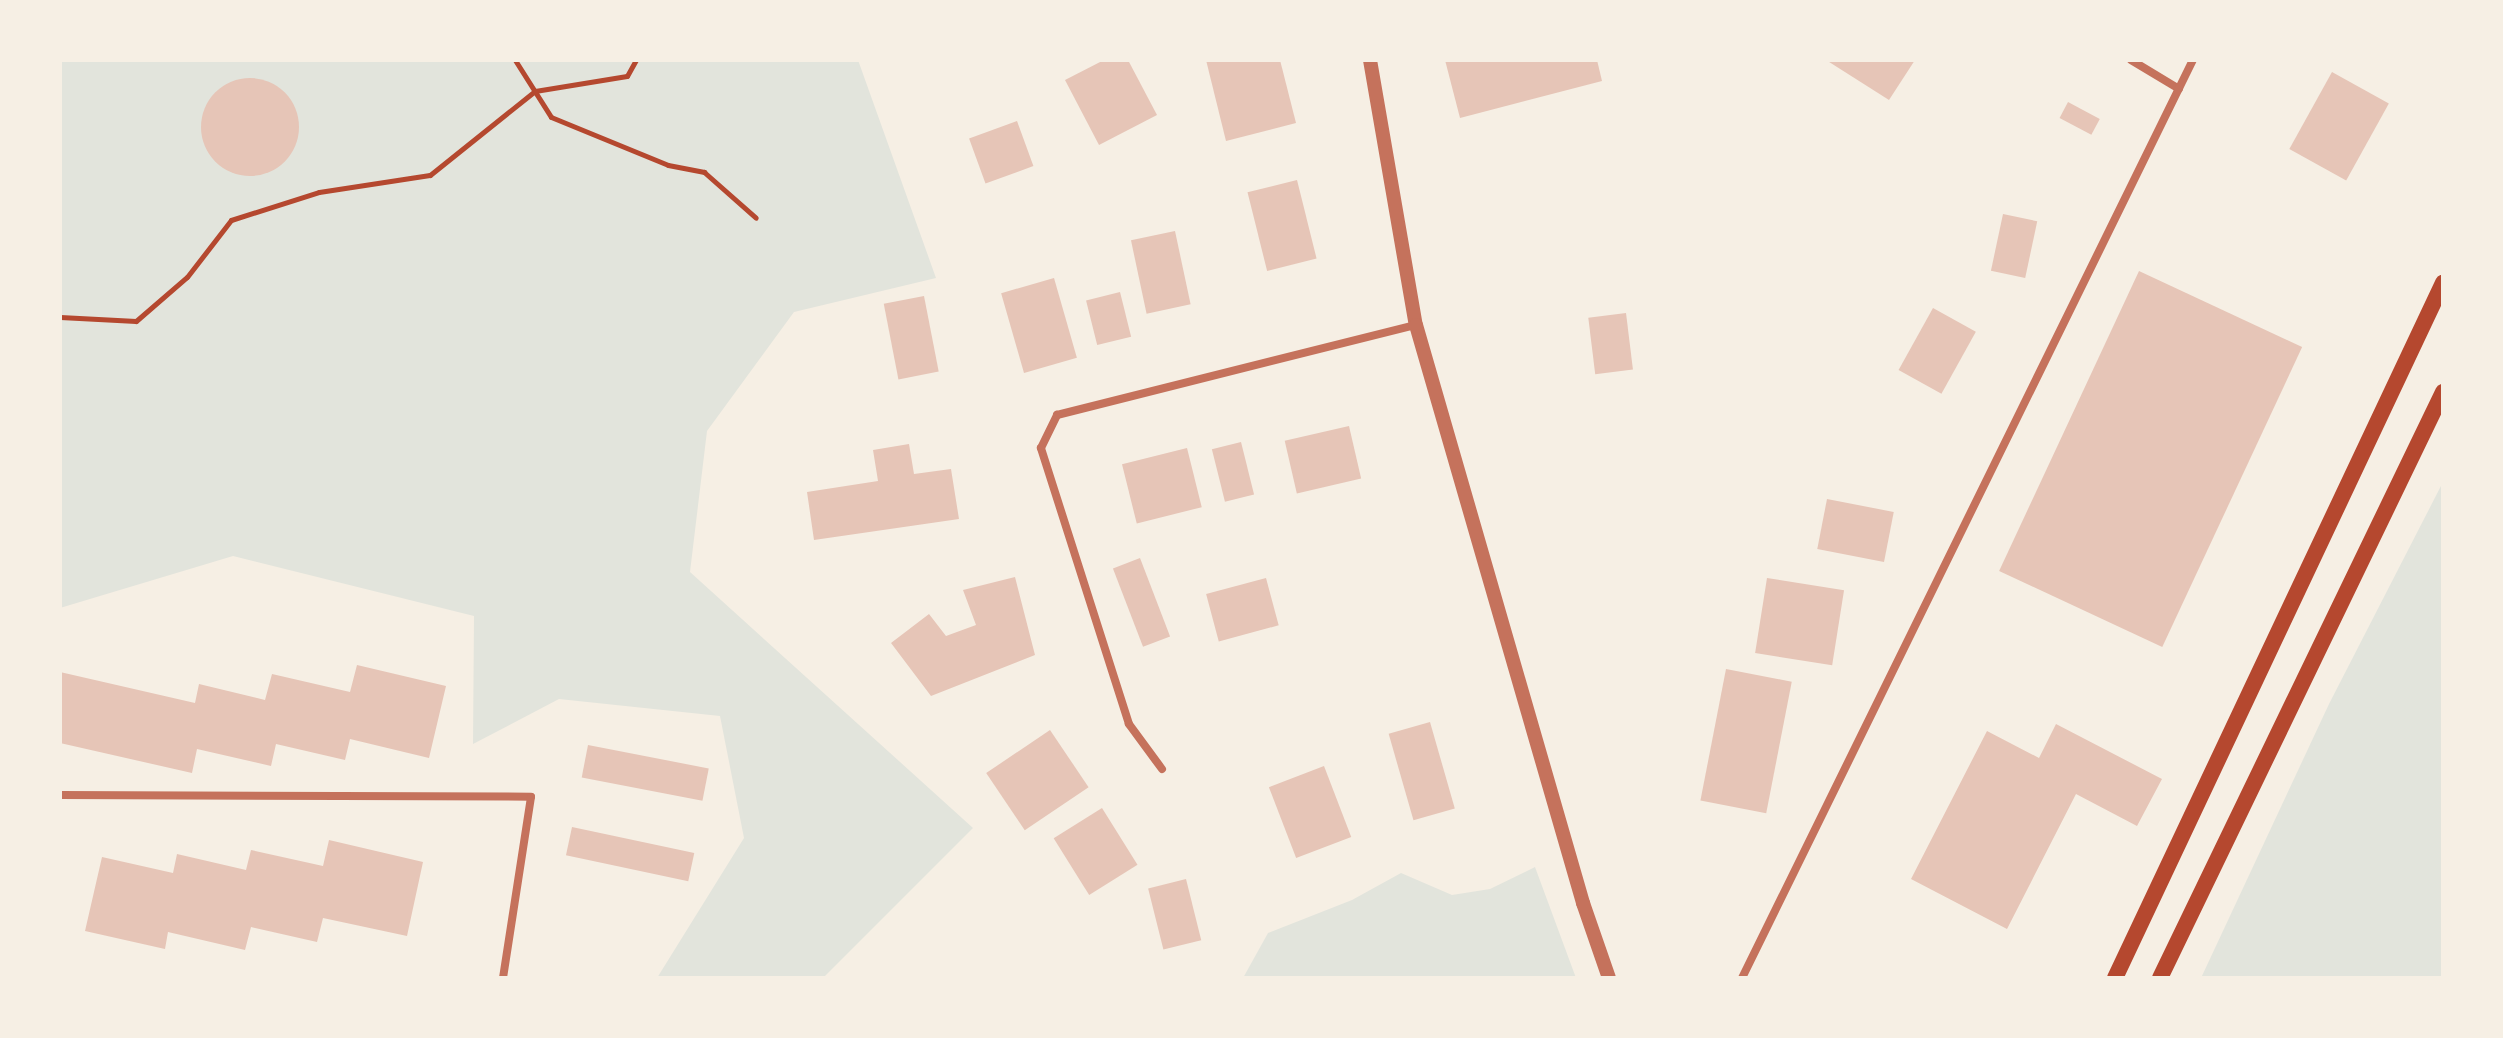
<!DOCTYPE html>
<style>
body{margin:0}
#map{position:relative;width:2503px;height:1038px;overflow:hidden;background:#f6efe4;font-family:Arial,sans-serif}
div>[style]{position:absolute}
[style*='--x']{left:calc(var(--x)*1px);top:calc(var(--y)*1px);width:calc(var(--w)*1px);rotate:calc(var(--a)*1deg)}
.green>*{inset:0;background:#e2e4dc}
.building>*{inset:0;background:#e6c5b7;transform-origin:0 0}
.round{border-radius:50%}
.path>*{height:5px;margin:-2.5px;padding:0 2.5px;transform-origin:2.5px;border-radius:2.5px;background:#b5482f}
.minor>*{height:8px;margin:-4px;padding:0 4px;transform-origin:4px;border-radius:4px;background:#c5725c}
.tertiary>*{height:14px;margin:-7px;padding:0 7px;transform-origin:7px;border-radius:7px;background:#c5725c}
.secondary>*{height:16px;margin:-8px;padding:0 8px;transform-origin:8px;border-radius:8px;background:#b5482f}
span{translate:-50% -50%;white-space:nowrap;text-align:center;line-height:1.15;-webkit-text-stroke:7px #f6efe4;paint-order:stroke}
.frame{position:absolute;inset:0;border:62px solid #f6efe4;pointer-events:none}
</style>
<div id="map">
<div class="green">
<i style="clip-path:polygon(60px 60px,858px 60px,936px 278px,794px 312px,707px 431px,690px 572px,973px 828px,823px 978px,657px 978px,744px 838px,720px 716px,559px 699px,473px 744px,474px 616px,233px 556px,60px 608px)"></i>
<i style="clip-path:polygon(2443px 482px,2443px 978px,2201px 978px,2329px 704px)"></i>
<i style="clip-path:polygon(1535px 867px,1576px 978px,1243px 978px,1268px 933px,1352px 900px,1401px 873px,1452px 895px,1490px 889px)"></i>
</div>
<div class="building">
<i style="clip-path:polygon(1104px 60px,1128px 60px,1157px 115px,1099px 145px,1065px 80px)"></i>
<i style="clip-path:polygon(1206px 60px,1280px 60px,1296px 123px,1226px 141px)"></i>
<i style="clip-path:polygon(1445px 60px,1597px 60px,1602px 81px,1460px 118px)"></i>
<i style="clip-path:polygon(1826px 60px,1915px 60px,1889px 100px)"></i>
<i style="left:2332px;top:72px;width:65px;height:88px;rotate:29deg"></i>
<i class="round" style="left:201px;top:78px;width:98px;height:98px"></i>
<i style="left:2068px;top:102px;width:36px;height:18px;rotate:28deg"></i>
<i style="left:1017px;top:121px;width:48px;height:51px;rotate:70deg"></i>
<i style="left:1297px;top:180px;width:81px;height:51px;rotate:76deg"></i>
<i style="left:2003px;top:214px;width:35px;height:58px;rotate:12deg"></i>
<i style="left:1175px;top:231px;width:75px;height:45px;rotate:78deg"></i>
<i style="left:2139px;top:271px;width:180px;height:331px;rotate:25deg"></i>
<i style="left:1054px;top:278px;width:83px;height:55px;rotate:74deg"></i>
<i style="left:1120px;top:292px;width:46px;height:35px;rotate:76deg"></i>
<i style="left:924px;top:296px;width:77px;height:41px;rotate:79deg"></i>
<i style="left:1933px;top:308px;width:49px;height:71px;rotate:29deg"></i>
<i style="left:1626px;top:313px;width:57px;height:38px;rotate:83deg"></i>
<i style="left:1349px;top:426px;width:54px;height:66px;rotate:77deg"></i>
<i style="left:1241px;top:442px;width:54px;height:30px;rotate:76deg"></i>
<i style="clip-path:polygon(909px 444px,914px 474px,951px 469px,959px 519px,814px 540px,807px 492px,878px 481px,873px 450px)"></i>
<i style="left:1187px;top:448px;width:61px;height:67px;rotate:76deg"></i>
<i style="left:1827px;top:499px;width:68px;height:51px;rotate:11deg"></i>
<i style="left:1140px;top:558px;width:84px;height:29px;rotate:69deg"></i>
<i style="clip-path:polygon(1015px 577px,1035px 655px,931px 696px,891px 643px,929px 614px,946px 636px,976px 625px,963px 590px)"></i>
<i style="left:1266px;top:578px;width:49px;height:62px;rotate:75deg"></i>
<i style="left:1767px;top:578px;width:78px;height:76px;rotate:9deg"></i>
<i style="clip-path:polygon(357px 665px,446px 686px,429px 758px,350px 739px,345px 760px,276px 744px,271px 766px,197px 749px,192px 773px,60px 743px,60px 672px,195px 703px,199px 684px,265px 700px,272px 674px,350px 692px)"></i>
<i style="left:1726px;top:669px;width:67px;height:134px;rotate:11deg"></i>
<i style="left:1430px;top:722px;width:90px;height:43px;rotate:74deg"></i>
<i style="clip-path:polygon(2056px 724px,2162px 779px,2137px 826px,2076px 794px,2007px 929px,1911px 879px,1987px 731px,2039px 758px)"></i>
<i style="left:1050px;top:730px;width:69px;height:77px;rotate:56deg"></i>
<i style="left:588px;top:745px;width:123px;height:33px;rotate:11deg"></i>
<i style="left:1324px;top:766px;width:76px;height:59px;rotate:69deg"></i>
<i style="left:1102px;top:808px;width:67px;height:57px;rotate:58deg"></i>
<i style="left:572px;top:827px;width:125px;height:29px;rotate:12deg"></i>
<i style="clip-path:polygon(329px 840px,423px 862px,407px 936px,323px 918px,317px 942px,251px 927px,245px 950px,168px 932px,165px 949px,85px 931px,102px 857px,173px 873px,177px 854px,246px 870px,251px 850px,323px 866px)"></i>
<i style="left:1186px;top:879px;width:63px;height:39px;rotate:76deg"></i>
</div>
<div class="path">
<i style="--x:515;--y:60;--w:67;--a:57.7"></i>
<i style="--x:551;--y:117;--w:126;--a:22.3"></i>
<i style="--x:668;--y:165;--w:37;--a:11"></i>
<i style="--x:704;--y:172;--w:69;--a:41.5"></i>
<i style="--x:60;--y:317;--w:76;--a:3"></i>
<i style="--x:136;--y:321;--w:67;--a:-40.8"></i>
<i style="--x:187;--y:277;--w:72;--a:-52.3"></i>
<i style="--x:231;--y:220;--w:92;--a:-17.7"></i>
<i style="--x:319;--y:192;--w:112;--a:-8.7"></i>
<i style="--x:430;--y:175;--w:134;--a:-38.7"></i>
<i style="--x:535;--y:91;--w:93;--a:-9.3"></i>
<i style="--x:627;--y:76;--w:18;--a:-61"></i>
</div>
<div class="minor">
<i style="--x:2131;--y:60;--w:56;--a:31.1"></i>
<i style="--x:1162;--y:769;--w:56;--a:-126.3"></i>
<i style="--x:1129;--y:724;--w:290;--a:-107.7"></i>
<i style="--x:1041;--y:448;--w:37;--a:-64"></i>
<i style="--x:1057;--y:415;--w:370;--a:-14.1"></i>
<i style="--x:60;--y:795;--w:471;--a:0.2"></i>
<i style="--x:531;--y:797;--w:183;--a:98.8"></i>
<i style="--x:1742;--y:978;--w:1023;--a:-63.84"></i>
</div>
<div class="tertiary">
<i style="--x:1370;--y:60;--w:269;--a:80.2"></i>
<i style="--x:1416;--y:325;--w:602;--a:73.88"></i>
<i style="--x:1583;--y:903;--w:79;--a:70.9"></i>
</div>
<div class="secondary">
<i style="--x:2115;--y:978;--w:769;--a:-64.74"></i>
<i style="--x:2160;--y:978;--w:651;--a:-64.22"></i>
</div>
<div class="frame"></div>
</div>
